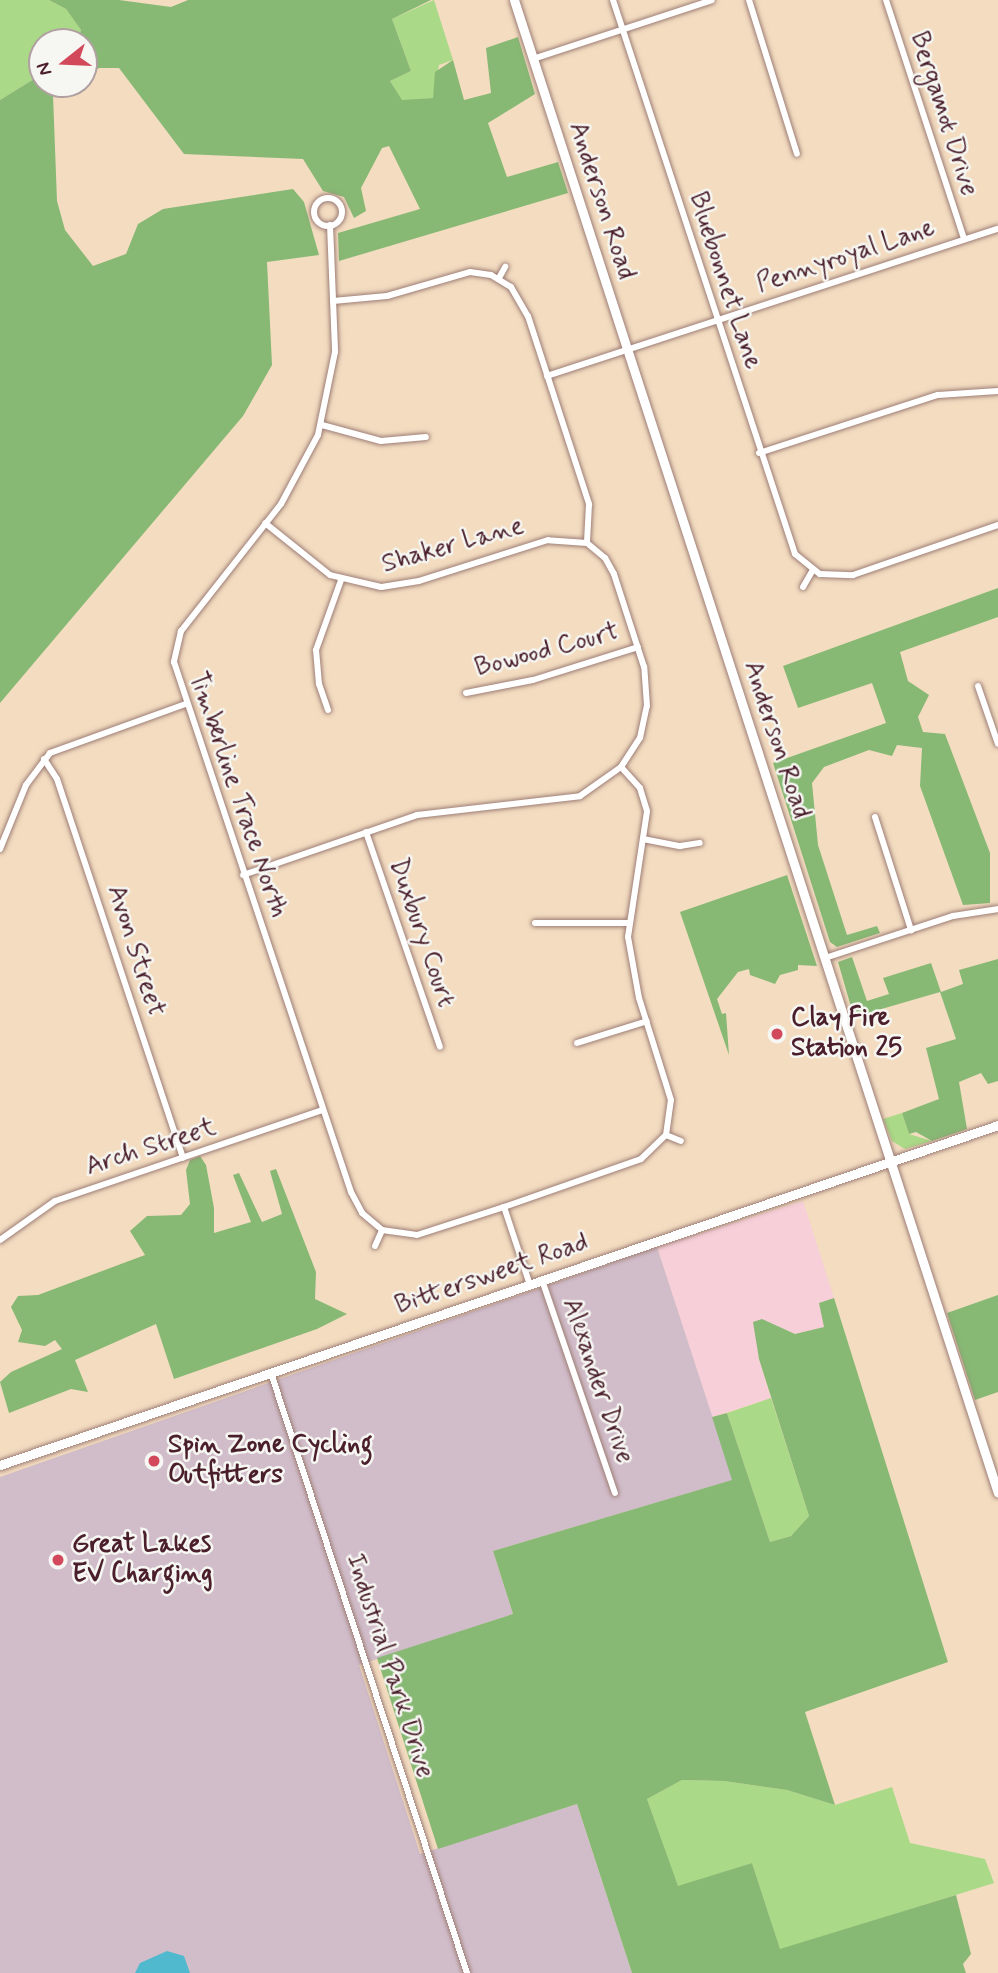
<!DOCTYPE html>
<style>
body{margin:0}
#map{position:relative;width:998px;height:1973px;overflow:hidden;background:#f3dcc0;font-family:Mynerve,sans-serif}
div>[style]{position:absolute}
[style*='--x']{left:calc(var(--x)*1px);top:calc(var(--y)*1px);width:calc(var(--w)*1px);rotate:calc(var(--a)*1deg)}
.built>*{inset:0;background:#f6cfd8}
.industrial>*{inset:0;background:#d1bdca}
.green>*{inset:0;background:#aad987}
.forest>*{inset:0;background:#87b974}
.water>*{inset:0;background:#50b9cd}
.roads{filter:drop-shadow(0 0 2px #9e7e76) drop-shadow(0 0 2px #9e7e76)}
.street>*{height:6px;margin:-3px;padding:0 3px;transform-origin:3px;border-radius:3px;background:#fff}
.street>.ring{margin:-3px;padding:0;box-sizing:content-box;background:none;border:6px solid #fff;border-radius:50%}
.secondary>*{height:9px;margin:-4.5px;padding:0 4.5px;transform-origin:4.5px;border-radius:4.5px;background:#fff}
.dots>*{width:19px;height:19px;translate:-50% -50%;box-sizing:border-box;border:4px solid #f6f6f2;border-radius:50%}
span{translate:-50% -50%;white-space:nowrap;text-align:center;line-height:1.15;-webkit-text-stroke:5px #f6f6f2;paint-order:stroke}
.street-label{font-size:26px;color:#4a1f2b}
.poi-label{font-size:26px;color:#4a1f2b;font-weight:700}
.left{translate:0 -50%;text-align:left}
.north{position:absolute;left:28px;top:28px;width:70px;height:70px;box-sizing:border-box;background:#f6f6f2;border:2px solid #b1a0a2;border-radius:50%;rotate:252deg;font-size:19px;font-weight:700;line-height:28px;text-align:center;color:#4a1f2b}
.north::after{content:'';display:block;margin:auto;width:24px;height:32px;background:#d1495b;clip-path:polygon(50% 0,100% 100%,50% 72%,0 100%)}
</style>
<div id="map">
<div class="built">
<i style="clip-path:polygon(803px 1201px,834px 1298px,819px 1303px,825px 1327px,795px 1334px,762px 1320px,759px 1359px,771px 1398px,712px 1417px,657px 1247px)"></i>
</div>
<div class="industrial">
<i style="clip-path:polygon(657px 1247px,733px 1480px,493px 1551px,513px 1614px,359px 1665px,420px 1854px,577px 1804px,632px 1973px,0 1973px,0 1477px)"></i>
</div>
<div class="green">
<i style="clip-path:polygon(0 0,49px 0,66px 9px,81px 30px,77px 42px,42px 42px,42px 74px,0 100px)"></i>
<i style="clip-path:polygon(434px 0,453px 60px,439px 65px,433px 98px,402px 101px,390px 81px,411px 71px,392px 19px)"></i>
<i style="clip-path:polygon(902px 1113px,909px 1134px,932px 1141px,905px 1149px,892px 1141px,883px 1119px)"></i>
<i style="clip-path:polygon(771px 1398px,809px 1516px,791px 1536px,770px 1542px,727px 1413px)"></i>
<i style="clip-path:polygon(682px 1780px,724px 1781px,787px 1790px,835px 1805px,892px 1787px,910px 1843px,985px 1859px,994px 1883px,780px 1950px,752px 1863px,678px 1887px,647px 1799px)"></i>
</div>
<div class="forest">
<i style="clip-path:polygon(49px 0,119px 0,171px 7px,188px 0,431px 0,392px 19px,411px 71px,390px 81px,402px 100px,433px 98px,435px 72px,453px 60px,464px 100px,491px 93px,486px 48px,518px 37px,535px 94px,488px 123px,507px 177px,558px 162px,568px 193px,339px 261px,338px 233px,420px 209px,389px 146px,382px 148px,361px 188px,366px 211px,354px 218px,344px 197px,323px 191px,303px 159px,184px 154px,119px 68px,99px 68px,84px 77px,84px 42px,77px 42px,81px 30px,66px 9px)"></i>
<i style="clip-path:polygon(42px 74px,42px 84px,71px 84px,53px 95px,57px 201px,65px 230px,93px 266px,126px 254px,138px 224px,163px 209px,293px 189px,304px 202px,319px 255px,267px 262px,272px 365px,243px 416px,0 703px,0 100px)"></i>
<i style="clip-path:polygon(998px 588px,998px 617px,900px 652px,908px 681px,929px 695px,918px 717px,923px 732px,945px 734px,990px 853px,990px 903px,963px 905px,920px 786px,922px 748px,897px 745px,892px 756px,869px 750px,824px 767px,812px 783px,818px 845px,847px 935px,877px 926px,880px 933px,837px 947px,830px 942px,773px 763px,886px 723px,872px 683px,798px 708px,783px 666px)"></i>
<i style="clip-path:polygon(787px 875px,817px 966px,798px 965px,798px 970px,780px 975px,775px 984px,750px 975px,749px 969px,738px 972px,717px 999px,722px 1014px,726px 1013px,729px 1055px,680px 912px)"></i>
<i style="clip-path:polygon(852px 957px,867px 1001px,889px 994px,883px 978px,931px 963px,941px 992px,963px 984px,959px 970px,998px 959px,998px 1081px,988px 1084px,981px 1073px,959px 1082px,967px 1129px,932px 1141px,916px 1132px,909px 1134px,902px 1113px,939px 1099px,926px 1048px,956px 1039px,940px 992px,854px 1017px,838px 962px)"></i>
<i style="clip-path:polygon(200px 1156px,206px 1165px,214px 1208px,214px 1233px,251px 1222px,233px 1175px,239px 1173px,262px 1222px,282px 1214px,270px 1171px,276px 1169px,316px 1272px,315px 1299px,347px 1314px,317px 1329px,174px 1379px,156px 1324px,75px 1360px,88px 1392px,71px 1389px,9px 1413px,0 1382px,11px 1372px,62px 1349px,55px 1340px,45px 1346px,18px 1342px,22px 1330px,11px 1307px,18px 1296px,38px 1295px,145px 1255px,130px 1231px,147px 1216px,181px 1215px,190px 1204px,186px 1170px,190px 1160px)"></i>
<i style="clip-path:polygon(998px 1295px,998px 1392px,975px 1400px,947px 1313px)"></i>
<i style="clip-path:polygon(834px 1298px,948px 1662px,805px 1712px,835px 1805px,787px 1790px,724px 1781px,682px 1780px,647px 1799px,678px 1886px,752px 1863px,780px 1949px,956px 1895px,971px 1954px,963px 1964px,966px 1973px,632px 1973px,577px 1804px,438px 1849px,377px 1658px,513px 1614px,493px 1551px,732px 1480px,712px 1417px,727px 1413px,770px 1542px,791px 1536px,809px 1516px,759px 1359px,753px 1322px,762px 1319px,795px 1334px,824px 1327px,819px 1303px)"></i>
</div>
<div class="water">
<i style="clip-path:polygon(167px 1951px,184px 1956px,190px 1973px,135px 1973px,140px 1963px)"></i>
</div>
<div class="roads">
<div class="street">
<i style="--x:613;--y:0;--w:583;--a:71.81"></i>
<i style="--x:795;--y:554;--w:32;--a:39"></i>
<i style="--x:820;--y:574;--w:33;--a:2"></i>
<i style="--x:853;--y:575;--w:153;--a:-19"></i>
<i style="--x:749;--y:0;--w:161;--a:72.7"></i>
<i style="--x:886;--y:0;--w:251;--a:71.9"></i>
<i style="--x:533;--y:59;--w:188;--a:-18.2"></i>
<i class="ring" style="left:314px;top:198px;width:22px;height:22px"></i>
<i style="--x:330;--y:225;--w:127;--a:87.7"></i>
<i style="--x:335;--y:352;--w:85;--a:101.6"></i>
<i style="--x:318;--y:435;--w:78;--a:118.2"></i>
<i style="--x:281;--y:504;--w:162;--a:128.2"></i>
<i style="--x:181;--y:631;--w:32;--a:103"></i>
<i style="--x:174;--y:662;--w:559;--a:71.53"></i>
<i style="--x:351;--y:1192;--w:24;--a:62"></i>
<i style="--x:362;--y:1213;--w:26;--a:40"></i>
<i style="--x:382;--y:1230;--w:35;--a:8"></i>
<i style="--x:417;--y:1235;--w:91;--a:-17.8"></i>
<i style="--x:504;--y:1207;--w:145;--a:-19.3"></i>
<i style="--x:641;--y:1159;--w:35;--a:-44"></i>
<i style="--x:666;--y:1135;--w:35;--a:-82"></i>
<i style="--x:671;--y:1100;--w:107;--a:-107.4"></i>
<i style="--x:639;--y:998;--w:62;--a:-100.2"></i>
<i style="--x:628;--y:937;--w:127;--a:-81.4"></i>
<i style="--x:647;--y:811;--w:24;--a:-107"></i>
<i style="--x:640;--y:788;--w:28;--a:-132"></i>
<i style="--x:499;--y:278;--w:13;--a:-61"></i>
<i style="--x:333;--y:301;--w:54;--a:-5.3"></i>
<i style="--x:387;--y:296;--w:86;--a:-16.1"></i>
<i style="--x:470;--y:272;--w:21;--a:8"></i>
<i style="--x:491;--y:275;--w:23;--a:31"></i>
<i style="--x:511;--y:287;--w:34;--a:60"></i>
<i style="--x:528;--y:316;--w:198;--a:72"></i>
<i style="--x:589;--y:504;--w:39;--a:93"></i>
<i style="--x:547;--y:376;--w:474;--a:-18.1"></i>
<i style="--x:322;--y:425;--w:61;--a:15.2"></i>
<i style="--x:381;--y:441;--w:45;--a:-5.1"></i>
<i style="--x:759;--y:453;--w:188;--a:-18"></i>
<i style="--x:938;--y:395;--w:60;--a:-3.8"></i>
<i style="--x:803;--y:587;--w:20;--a:-60"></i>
<i style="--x:978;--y:686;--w:61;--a:71"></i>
<i style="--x:466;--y:693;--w:68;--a:-11"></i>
<i style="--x:533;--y:680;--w:110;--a:-17.4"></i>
<i style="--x:328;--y:710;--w:28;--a:-109"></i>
<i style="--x:319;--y:684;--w:34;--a:-95"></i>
<i style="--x:316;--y:650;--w:74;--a:-70.3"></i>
<i style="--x:44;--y:759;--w:24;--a:57"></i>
<i style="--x:57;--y:779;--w:399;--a:71.6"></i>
<i style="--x:875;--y:817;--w:119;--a:72.3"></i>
<i style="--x:366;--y:832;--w:227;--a:71"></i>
<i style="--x:643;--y:839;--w:38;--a:11"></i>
<i style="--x:680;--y:846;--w:20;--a:-9"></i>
<i style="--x:0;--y:849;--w:69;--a:-67.9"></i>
<i style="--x:26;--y:785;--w:40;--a:-53"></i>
<i style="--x:50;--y:753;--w:144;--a:-19.9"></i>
<i style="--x:243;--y:875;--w:184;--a:-19"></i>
<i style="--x:417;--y:815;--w:164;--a:-6.6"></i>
<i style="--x:580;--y:796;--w:50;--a:-35.3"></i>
<i style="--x:621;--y:767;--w:35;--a:-57"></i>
<i style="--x:640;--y:738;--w:33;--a:-78"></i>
<i style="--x:647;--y:706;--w:39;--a:-94"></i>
<i style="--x:644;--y:667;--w:98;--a:-107.9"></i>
<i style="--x:614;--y:574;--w:18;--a:-119"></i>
<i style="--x:605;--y:558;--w:23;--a:-140"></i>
<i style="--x:587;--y:543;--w:39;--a:-176"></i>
<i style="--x:548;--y:540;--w:135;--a:162.4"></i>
<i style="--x:419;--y:581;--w:38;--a:171"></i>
<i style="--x:381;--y:587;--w:52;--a:-166.8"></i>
<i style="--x:330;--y:575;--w:83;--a:-141.3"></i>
<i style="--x:535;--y:923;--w:94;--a:0"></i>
<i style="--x:825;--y:958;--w:135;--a:-18.2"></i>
<i style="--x:953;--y:916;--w:46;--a:-8.8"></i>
<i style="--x:577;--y:1043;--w:73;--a:-17.4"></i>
<i style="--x:666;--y:1135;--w:16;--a:22"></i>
<i style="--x:504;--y:1207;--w:82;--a:71.6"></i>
<i style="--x:0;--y:1240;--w:67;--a:-35.3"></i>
<i style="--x:55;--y:1201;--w:283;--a:-18.8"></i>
<i style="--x:375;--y:1246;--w:17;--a:-66"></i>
<i style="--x:542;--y:1280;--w:225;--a:71.1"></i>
<i style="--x:271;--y:1373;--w:631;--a:71.91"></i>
</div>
<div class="secondary">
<i style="--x:514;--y:0;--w:1569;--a:72.04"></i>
<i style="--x:0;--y:1465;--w:1054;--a:-18.81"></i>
</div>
</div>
<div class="dots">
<i style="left:777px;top:1034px;background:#d1495b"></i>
<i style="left:154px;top:1461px;background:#d1495b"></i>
<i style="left:58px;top:1560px;background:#d1495b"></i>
</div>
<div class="street-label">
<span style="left:943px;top:114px;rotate:72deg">Bergamot Drive</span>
<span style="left:601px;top:201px;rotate:72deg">Anderson Road</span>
<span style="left:846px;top:257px;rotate:-18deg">Pennyroyal Lane</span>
<span style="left:724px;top:281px;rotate:72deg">Bluebonnet Lane</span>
<span style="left:453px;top:546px;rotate:-16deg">Shaker Lane</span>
<span style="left:547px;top:651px;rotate:-15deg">Bowood Court</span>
<span style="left:776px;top:740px;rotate:72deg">Anderson Road</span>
<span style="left:237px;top:795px;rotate:71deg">Timberline Trace North</span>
<span style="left:421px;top:933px;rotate:71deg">Duxbury Court</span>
<span style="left:135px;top:951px;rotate:72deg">Avon Street</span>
<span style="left:151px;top:1148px;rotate:-18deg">Arch Street</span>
<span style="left:492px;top:1275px;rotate:-19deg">Bittersweet Road</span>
<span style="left:597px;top:1381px;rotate:71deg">Alexander Drive</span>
<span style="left:389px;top:1666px;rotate:72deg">Industrial Park Drive</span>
</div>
<div class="poi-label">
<span class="left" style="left:791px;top:1034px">Clay Fire<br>Station 25</span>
<span class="left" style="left:168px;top:1461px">Spin Zone Cycling<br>Outfitters</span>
<span class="left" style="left:72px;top:1560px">Great Lakes<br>EV Charging</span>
</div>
<div class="north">N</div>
</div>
